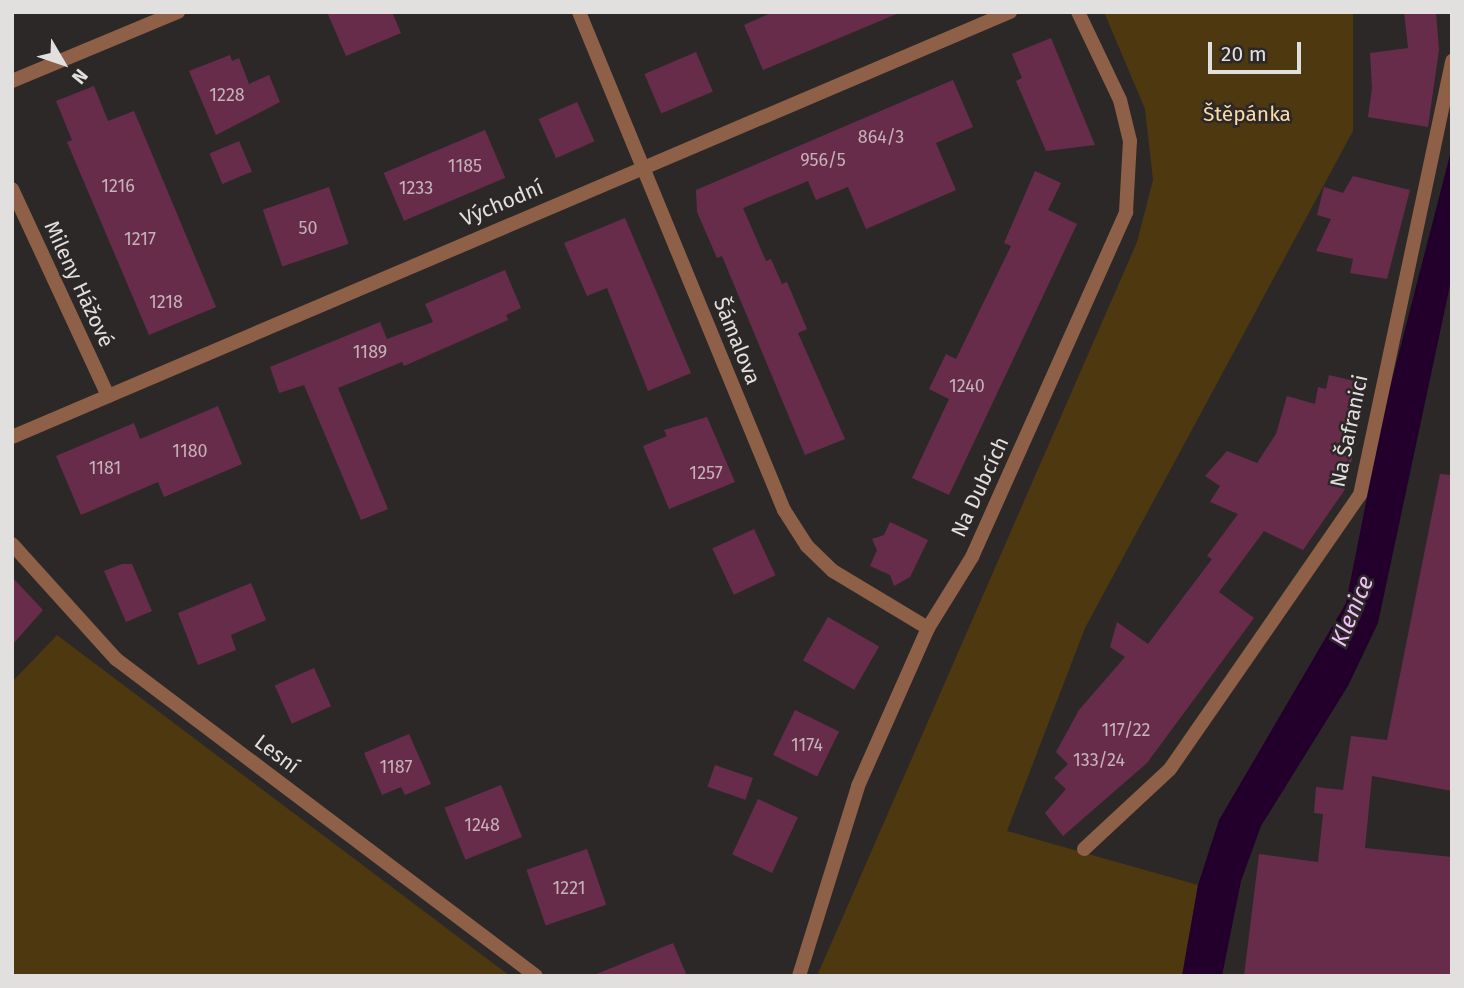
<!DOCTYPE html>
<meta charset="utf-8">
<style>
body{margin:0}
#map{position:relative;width:1464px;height:988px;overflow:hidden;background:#2c2828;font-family:"Fira Sans",sans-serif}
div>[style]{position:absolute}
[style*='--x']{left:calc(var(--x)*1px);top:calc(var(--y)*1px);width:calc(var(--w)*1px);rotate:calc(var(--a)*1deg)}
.green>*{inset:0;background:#4d3810}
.water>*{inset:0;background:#23002b}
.building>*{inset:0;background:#682c4b;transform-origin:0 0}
.minor>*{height:14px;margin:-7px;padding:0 7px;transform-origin:7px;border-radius:7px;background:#8d6047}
span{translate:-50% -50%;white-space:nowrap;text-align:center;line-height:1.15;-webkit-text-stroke:5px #2c2828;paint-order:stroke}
.number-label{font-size:18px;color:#c4b2ba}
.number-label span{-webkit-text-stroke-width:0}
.park-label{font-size:21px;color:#fadba8}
.street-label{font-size:21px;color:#e2dfdf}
.water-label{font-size:23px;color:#f2befc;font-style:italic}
.frame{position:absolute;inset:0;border:14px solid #e2dfdf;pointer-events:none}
.north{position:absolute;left:28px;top:28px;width:70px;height:70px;-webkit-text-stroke:5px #2c2828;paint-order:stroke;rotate:129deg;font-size:19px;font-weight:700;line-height:28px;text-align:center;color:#e2dfdf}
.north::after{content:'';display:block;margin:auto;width:24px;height:32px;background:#e2dfdf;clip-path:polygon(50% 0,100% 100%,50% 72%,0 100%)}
.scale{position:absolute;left:1208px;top:42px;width:93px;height:32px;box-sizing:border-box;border:4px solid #e2dfdf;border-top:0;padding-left:9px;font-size:21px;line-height:24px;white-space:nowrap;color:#e2dfdf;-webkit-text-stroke:5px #2c2828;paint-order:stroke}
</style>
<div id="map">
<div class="green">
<i style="clip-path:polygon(1104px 12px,1353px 12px,1353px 131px,1085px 628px,1007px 831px,1198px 885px,1182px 976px,817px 976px,1137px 242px,1153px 180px,1145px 109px)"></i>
<i style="clip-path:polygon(57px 635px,510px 976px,12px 976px,12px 682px)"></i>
</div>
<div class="water">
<i style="clip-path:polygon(1452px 147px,1452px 276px,1378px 623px,1348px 686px,1261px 826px,1241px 881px,1222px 976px,1182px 976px,1198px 885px,1219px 820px,1346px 603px,1385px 407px)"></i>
</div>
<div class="building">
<i style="clip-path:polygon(327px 12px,392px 12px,401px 33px,346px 56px)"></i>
<i style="clip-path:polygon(773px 12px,899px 12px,899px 13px,763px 70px,744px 25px)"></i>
<i style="clip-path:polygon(1404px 12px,1436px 12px,1439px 50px,1428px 127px,1368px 117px,1372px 88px,1370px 53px,1408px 48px)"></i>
<i style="clip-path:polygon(1051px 38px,1095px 145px,1046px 151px,1016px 81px,1022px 78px,1012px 54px)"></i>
<i style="left:696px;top:52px;width:43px;height:56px;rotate:67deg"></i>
<i style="clip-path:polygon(230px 55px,232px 61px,239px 58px,249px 84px,269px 75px,280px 102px,216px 135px,189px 71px)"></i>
<i style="clip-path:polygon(953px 80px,973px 127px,936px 143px,956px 190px,866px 229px,848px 187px,816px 200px,808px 181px,743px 208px,766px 261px,771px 259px,782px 284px,787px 282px,807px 329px,798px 333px,845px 439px,805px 455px,722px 256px,717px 258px,697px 212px,696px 190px)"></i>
<i style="clip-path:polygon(94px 86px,108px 121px,134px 111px,216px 307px,149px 335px,67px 142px,72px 140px,56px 101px)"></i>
<i style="left:577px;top:102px;width:43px;height:42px;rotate:66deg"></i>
<i style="left:485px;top:130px;width:52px;height:110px;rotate:67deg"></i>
<i style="left:239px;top:141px;width:33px;height:32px;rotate:67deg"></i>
<i style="clip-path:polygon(1035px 171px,1061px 183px,1048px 210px,1077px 224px,949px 495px,912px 478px,949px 399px,929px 389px,946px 354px,956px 359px,1011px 246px,1004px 243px)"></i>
<i style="clip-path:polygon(1353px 176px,1410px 190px,1387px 279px,1350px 273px,1353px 259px,1316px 251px,1331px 219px,1317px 215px,1324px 187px,1343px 193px)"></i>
<i style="left:329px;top:187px;width:60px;height:70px;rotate:71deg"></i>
<i style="clip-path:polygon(625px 218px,691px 373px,648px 391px,607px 288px,587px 296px,564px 243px)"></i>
<i style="clip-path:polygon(505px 270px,521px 308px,506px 315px,508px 320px,404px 366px,402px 362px,338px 388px,388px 509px,361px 520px,304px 385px,279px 393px,270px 367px,380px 322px,387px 339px,433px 322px,425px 304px)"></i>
<i style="clip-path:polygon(1329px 375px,1367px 384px,1346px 488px,1303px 550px,1264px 531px,1219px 592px,1254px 618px,1147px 763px,1063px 836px,1045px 813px,1066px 789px,1054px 778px,1068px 764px,1056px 752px,1079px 710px,1125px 657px,1110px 647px,1117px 622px,1148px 644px,1212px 559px,1207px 556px,1238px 514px,1210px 502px,1220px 486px,1205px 476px,1227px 451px,1257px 463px,1276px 434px,1287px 396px,1315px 404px,1318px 387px,1326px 389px)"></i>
<i style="clip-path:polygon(218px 406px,242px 464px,164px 497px,158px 482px,81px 515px,56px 456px,134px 423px,140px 439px)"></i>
<i style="clip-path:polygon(707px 417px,735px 482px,669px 509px,643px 446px,667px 436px,664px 430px)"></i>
<i style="clip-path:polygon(1440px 474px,1452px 475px,1452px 791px,1372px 776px,1365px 848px,1452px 857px,1452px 976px,1244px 976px,1259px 854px,1318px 862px,1323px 814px,1314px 813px,1316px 787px,1343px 790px,1351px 736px,1387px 740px)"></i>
<i style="clip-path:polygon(890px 522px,928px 540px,910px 577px,894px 586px,890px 575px,870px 566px,877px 550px,872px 539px,884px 535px)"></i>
<i style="left:754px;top:529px;width:51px;height:46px;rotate:65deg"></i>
<i style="clip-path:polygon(122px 564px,132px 564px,152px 611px,126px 622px,104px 571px)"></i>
<i style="clip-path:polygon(12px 577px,43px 610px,12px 645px)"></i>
<i style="clip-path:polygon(251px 583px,266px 620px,231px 635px,236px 650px,198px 665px,178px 613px)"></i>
<i style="left:828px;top:617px;width:59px;height:50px;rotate:30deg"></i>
<i style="left:314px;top:668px;width:42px;height:43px;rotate:66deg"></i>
<i style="left:795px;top:710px;width:49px;height:50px;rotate:26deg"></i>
<i style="clip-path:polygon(409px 734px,431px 784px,405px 795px,401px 787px,382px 795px,364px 753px)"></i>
<i style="left:715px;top:765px;width:40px;height:23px;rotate:19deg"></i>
<i style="left:501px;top:785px;width:56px;height:61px;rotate:68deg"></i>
<i style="left:758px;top:799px;width:44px;height:61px;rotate:25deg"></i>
<i style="left:587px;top:849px;width:59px;height:64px;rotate:71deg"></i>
<i style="clip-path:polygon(673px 943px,687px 976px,594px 976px,594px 975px)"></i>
</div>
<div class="minor">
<i style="--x:579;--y:12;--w:539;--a:67.63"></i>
<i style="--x:784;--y:510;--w:43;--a:57.4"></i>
<i style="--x:807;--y:546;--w:36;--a:44"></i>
<i style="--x:833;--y:571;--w:111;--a:31"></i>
<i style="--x:12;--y:81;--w:180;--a:-22.6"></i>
<i style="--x:12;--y:189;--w:228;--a:65.1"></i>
<i style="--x:12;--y:437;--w:1085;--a:-23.07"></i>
<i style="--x:12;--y:544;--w:155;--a:47.9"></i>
<i style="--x:116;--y:659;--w:526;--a:37.04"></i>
<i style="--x:1084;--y:849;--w:117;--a:-42.9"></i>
<i style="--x:1170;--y:769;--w:333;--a:-55.3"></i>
<i style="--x:1360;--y:495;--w:444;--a:-78"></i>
<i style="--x:799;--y:976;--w:199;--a:-72.7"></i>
<i style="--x:858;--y:786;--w:173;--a:-66.1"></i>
<i style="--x:928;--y:628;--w:84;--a:-58.2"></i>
<i style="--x:972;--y:557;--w:378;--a:-65.9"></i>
<i style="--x:1126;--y:212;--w:71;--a:-86.8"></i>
<i style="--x:1130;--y:141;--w:42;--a:-103.7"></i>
<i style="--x:1120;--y:100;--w:98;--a:-115.5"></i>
</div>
<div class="number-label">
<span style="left:227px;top:95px">1228</span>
<span style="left:881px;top:137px">864/3</span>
<span style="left:823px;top:160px">956/5</span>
<span style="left:465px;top:166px">1185</span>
<span style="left:118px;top:186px">1216</span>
<span style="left:416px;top:188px">1233</span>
<span style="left:308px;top:228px">50</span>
<span style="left:140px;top:239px">1217</span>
<span style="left:166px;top:302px">1218</span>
<span style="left:370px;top:352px">1189</span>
<span style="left:967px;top:386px">1240</span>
<span style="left:190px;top:451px">1180</span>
<span style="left:105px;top:468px">1181</span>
<span style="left:706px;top:473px">1257</span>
<span style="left:1126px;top:730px">117/22</span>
<span style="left:807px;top:745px">1174</span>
<span style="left:1099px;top:760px">133/24</span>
<span style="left:396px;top:767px">1187</span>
<span style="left:482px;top:825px">1248</span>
<span style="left:569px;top:888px">1221</span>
</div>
<div class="park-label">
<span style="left:1247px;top:114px">Štěpánka</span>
</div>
<div class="street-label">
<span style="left:502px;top:203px;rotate:-23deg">Východní</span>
<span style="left:79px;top:284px;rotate:65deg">Mileny Hážové</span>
<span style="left:737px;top:341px;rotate:68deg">Šámalova</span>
<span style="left:1349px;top:431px;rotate:-78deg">Na Šafranici</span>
<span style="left:980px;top:487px;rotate:-65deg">Na Dubcích</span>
<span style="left:277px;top:754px;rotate:37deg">Lesní</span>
</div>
<div class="water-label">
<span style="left:1352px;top:611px;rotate:-67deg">Klenice</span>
</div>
<div class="frame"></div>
<div class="north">N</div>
<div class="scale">20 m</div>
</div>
